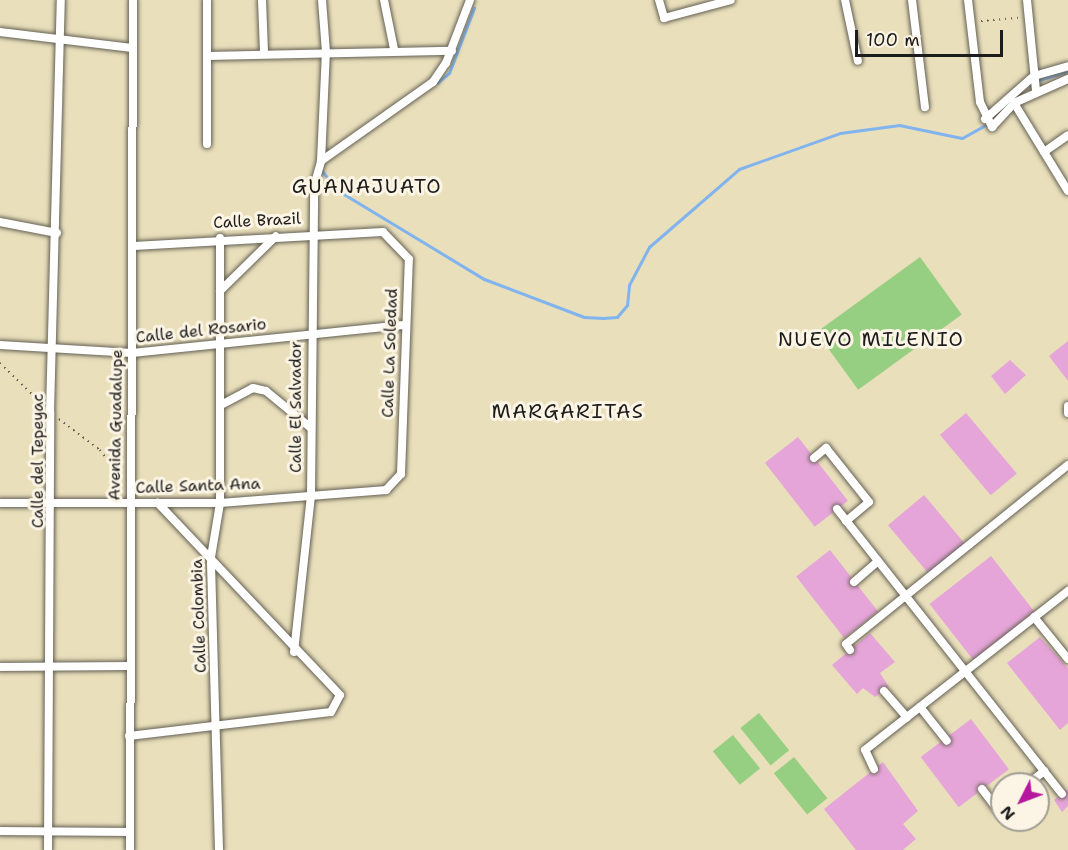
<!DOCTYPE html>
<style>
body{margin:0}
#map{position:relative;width:1068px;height:850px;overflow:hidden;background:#e9dfbb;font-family:"Shantell Sans",sans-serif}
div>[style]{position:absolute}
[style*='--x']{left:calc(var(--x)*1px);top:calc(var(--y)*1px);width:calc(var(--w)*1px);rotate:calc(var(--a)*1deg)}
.green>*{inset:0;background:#97cf82;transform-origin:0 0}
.stream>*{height:3px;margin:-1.5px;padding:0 1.5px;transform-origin:1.5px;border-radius:1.5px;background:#81b4ee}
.building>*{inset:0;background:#e6a5d8;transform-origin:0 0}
.path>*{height:1.5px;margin-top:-0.75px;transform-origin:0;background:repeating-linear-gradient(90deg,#646054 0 1.5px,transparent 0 6px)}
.roads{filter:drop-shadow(0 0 2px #646054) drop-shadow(0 0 2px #646054)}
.street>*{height:8px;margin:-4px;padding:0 4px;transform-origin:4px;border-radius:4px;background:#fff}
span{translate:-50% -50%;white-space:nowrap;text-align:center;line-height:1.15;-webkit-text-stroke:6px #fcf5e5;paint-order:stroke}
.street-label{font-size:16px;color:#1c1c1c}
.quarter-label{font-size:20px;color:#1c1c1c;letter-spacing:1.5px}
.north{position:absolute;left:990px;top:772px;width:60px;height:60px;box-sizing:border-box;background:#fcf5e5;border:2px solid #a29e95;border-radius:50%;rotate:228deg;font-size:16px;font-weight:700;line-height:24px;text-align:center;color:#1c1c1c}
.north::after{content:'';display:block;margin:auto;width:21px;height:27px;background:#b5179e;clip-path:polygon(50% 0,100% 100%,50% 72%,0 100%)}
.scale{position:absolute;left:855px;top:30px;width:148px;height:27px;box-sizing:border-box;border:3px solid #1c1c1c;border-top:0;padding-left:8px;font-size:18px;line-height:21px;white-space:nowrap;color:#1c1c1c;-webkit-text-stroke:4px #fcf5e5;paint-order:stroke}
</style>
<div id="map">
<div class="green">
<i style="left:920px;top:257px;width:71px;height:128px;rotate:54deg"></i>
<i style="left:759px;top:713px;width:48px;height:24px;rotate:51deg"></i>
<i style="left:733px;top:735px;width:43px;height:26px;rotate:51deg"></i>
<i style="left:794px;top:757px;width:53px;height:26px;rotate:51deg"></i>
</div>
<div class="stream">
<i style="--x:1039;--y:80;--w:30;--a:-17"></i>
<i style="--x:437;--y:83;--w:16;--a:-40"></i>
<i style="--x:449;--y:73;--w:70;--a:-69"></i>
<i style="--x:322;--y:171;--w:24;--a:52"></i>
<i style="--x:337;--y:190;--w:172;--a:31.2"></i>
<i style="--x:484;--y:279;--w:107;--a:20.8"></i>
<i style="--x:584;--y:317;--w:19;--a:3"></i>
<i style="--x:603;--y:318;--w:14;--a:-4"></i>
<i style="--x:617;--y:317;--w:16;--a:-50"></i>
<i style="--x:627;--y:305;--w:20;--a:-84"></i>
<i style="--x:629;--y:285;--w:43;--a:-62.2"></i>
<i style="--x:649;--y:247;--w:119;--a:-40.9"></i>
<i style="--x:739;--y:169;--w:107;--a:-19.6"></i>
<i style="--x:840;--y:133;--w:60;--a:-7.7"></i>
<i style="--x:899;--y:125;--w:64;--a:11.7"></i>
<i style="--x:962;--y:138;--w:25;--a:-29"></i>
</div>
<div class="building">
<i style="clip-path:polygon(1068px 341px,1068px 381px,1049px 356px)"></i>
<i style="clip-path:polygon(1010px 360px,1026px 375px,1005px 394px,991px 376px)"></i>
<i style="left:966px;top:413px;width:79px;height:34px;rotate:50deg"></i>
<i style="left:798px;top:437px;width:81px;height:42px;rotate:52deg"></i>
<i style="left:924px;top:495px;width:64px;height:47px;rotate:50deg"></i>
<i style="left:830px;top:550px;width:78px;height:43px;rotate:52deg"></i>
<i style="left:991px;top:556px;width:71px;height:78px;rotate:52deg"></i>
<i style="clip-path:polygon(870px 633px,895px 662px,880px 673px,889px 687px,875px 697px,863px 688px,857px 694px,832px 665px)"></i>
<i style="clip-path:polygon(1040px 637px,1068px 668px,1068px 723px,1060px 730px,1007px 663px)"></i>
<i style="left:971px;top:719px;width:63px;height:63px;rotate:53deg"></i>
<i style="clip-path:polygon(883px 762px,918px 811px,903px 824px,916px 839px,903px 850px,856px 850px,824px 809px)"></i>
<i style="clip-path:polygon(1068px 789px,1068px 806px,1062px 812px,1054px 800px)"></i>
</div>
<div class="path">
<i style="--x:981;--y:21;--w:37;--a:-5"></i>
<i style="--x:0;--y:363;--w:56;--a:44.3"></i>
<i style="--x:59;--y:419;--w:51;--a:37.1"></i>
<i style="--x:100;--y:450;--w:36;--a:52"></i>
</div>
<div class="roads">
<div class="street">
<i style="--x:262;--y:0;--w:53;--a:87.8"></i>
<i style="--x:384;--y:0;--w:50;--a:78.5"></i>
<i style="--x:659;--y:0;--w:19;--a:74"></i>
<i style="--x:664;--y:18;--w:69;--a:-15"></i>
<i style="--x:845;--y:0;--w:62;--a:78"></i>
<i style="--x:912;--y:0;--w:108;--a:83.1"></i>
<i style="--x:968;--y:0;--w:103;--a:83.3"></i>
<i style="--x:980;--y:102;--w:28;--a:64"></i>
<i style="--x:992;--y:127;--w:33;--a:-47"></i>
<i style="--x:1014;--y:103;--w:59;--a:-24"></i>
<i style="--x:1027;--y:0;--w:90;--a:84.3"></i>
<i style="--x:0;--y:32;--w:133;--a:6.9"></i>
<i style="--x:207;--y:56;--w:245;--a:-1.2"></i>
<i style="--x:1014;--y:103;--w:103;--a:58.5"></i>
<i style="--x:985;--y:119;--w:65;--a:-41.3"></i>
<i style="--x:1034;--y:76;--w:35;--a:-16"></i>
<i style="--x:207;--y:144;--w:144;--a:-90"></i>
<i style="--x:1044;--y:152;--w:29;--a:-35"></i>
<i style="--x:321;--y:161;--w:137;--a:-35.2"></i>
<i style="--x:433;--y:82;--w:23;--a:-56"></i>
<i style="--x:446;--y:63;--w:67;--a:-69.1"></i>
<i style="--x:0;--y:222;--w:58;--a:10.9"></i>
<i style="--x:220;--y:291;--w:78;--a:-44.5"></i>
<i style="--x:0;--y:345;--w:132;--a:3.5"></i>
<i style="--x:132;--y:353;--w:273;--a:-5.9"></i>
<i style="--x:221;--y:405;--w:36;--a:-28"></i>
<i style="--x:253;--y:388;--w:13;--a:13"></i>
<i style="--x:266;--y:391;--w:58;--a:39.4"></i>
<i style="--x:1068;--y:406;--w:7;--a:90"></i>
<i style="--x:814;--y:458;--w:16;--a:-40"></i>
<i style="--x:826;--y:448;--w:69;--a:51.5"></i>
<i style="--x:869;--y:502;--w:30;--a:140"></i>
<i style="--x:0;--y:503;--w:220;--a:0"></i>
<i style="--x:220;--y:503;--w:167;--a:-4.5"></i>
<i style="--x:386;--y:490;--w:22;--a:-47"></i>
<i style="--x:401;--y:474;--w:215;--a:-87.9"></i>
<i style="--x:409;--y:259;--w:37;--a:-134"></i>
<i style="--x:383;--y:232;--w:250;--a:176.8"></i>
<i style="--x:837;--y:509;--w:363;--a:51.7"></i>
<i style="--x:854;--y:582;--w:32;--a:-41"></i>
<i style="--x:1034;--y:617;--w:54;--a:51"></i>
<i style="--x:850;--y:650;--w:7;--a:-124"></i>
<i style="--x:846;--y:644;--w:285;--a:-38.9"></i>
<i style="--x:294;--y:652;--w:158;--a:-83.8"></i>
<i style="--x:311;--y:495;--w:309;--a:-89.4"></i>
<i style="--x:314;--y:186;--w:26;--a:-74"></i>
<i style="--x:321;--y:161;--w:109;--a:-87.4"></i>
<i style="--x:326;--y:52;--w:52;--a:-94.4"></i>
<i style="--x:0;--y:667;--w:128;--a:-0.4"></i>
<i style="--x:884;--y:691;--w:35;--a:49"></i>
<i style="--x:920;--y:707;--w:43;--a:51.5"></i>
<i style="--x:129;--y:736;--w:203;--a:-6.8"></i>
<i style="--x:331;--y:712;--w:19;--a:-62"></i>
<i style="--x:340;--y:695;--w:265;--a:-133.5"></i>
<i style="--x:874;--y:769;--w:21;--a:-115"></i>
<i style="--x:865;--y:750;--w:258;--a:-38.1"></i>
<i style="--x:1028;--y:784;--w:21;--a:-39"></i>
<i style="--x:982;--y:789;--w:25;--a:53"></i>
<i style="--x:997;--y:809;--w:6;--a:-39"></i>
<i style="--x:0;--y:831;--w:130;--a:0.4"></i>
<i style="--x:48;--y:850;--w:438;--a:-89.7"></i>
<i style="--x:50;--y:412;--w:412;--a:-88.5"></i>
<i style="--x:130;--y:850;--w:850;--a:-89.8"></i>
<i style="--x:219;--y:850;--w:293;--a:-91.6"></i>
<i style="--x:211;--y:557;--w:55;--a:-80.5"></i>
<i style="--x:220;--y:503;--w:265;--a:-90"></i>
</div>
</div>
<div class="street-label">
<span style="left:257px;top:221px;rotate:-3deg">Calle Brazil</span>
<span style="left:201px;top:331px;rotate:-6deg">Calle del Rosario</span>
<span style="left:390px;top:353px;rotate:-88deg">Calle La Soledad</span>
<span style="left:296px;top:407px;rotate:-90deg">Calle El Salvador</span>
<span style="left:116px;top:425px;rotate:-89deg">Avenida Guadalupe</span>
<span style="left:38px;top:461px;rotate:-90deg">Calle del Tepeyac</span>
<span style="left:198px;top:486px;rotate:-2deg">Calle Santa Ana</span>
<span style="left:199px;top:616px;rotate:-92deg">Calle Colombia</span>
</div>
<div class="quarter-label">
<span style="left:367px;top:186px">GUANAJUATO</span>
<span style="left:871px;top:339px">NUEVO MILENIO</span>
<span style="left:568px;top:411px">MARGARITAS</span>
</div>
<div class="north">N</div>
<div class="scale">100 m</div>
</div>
